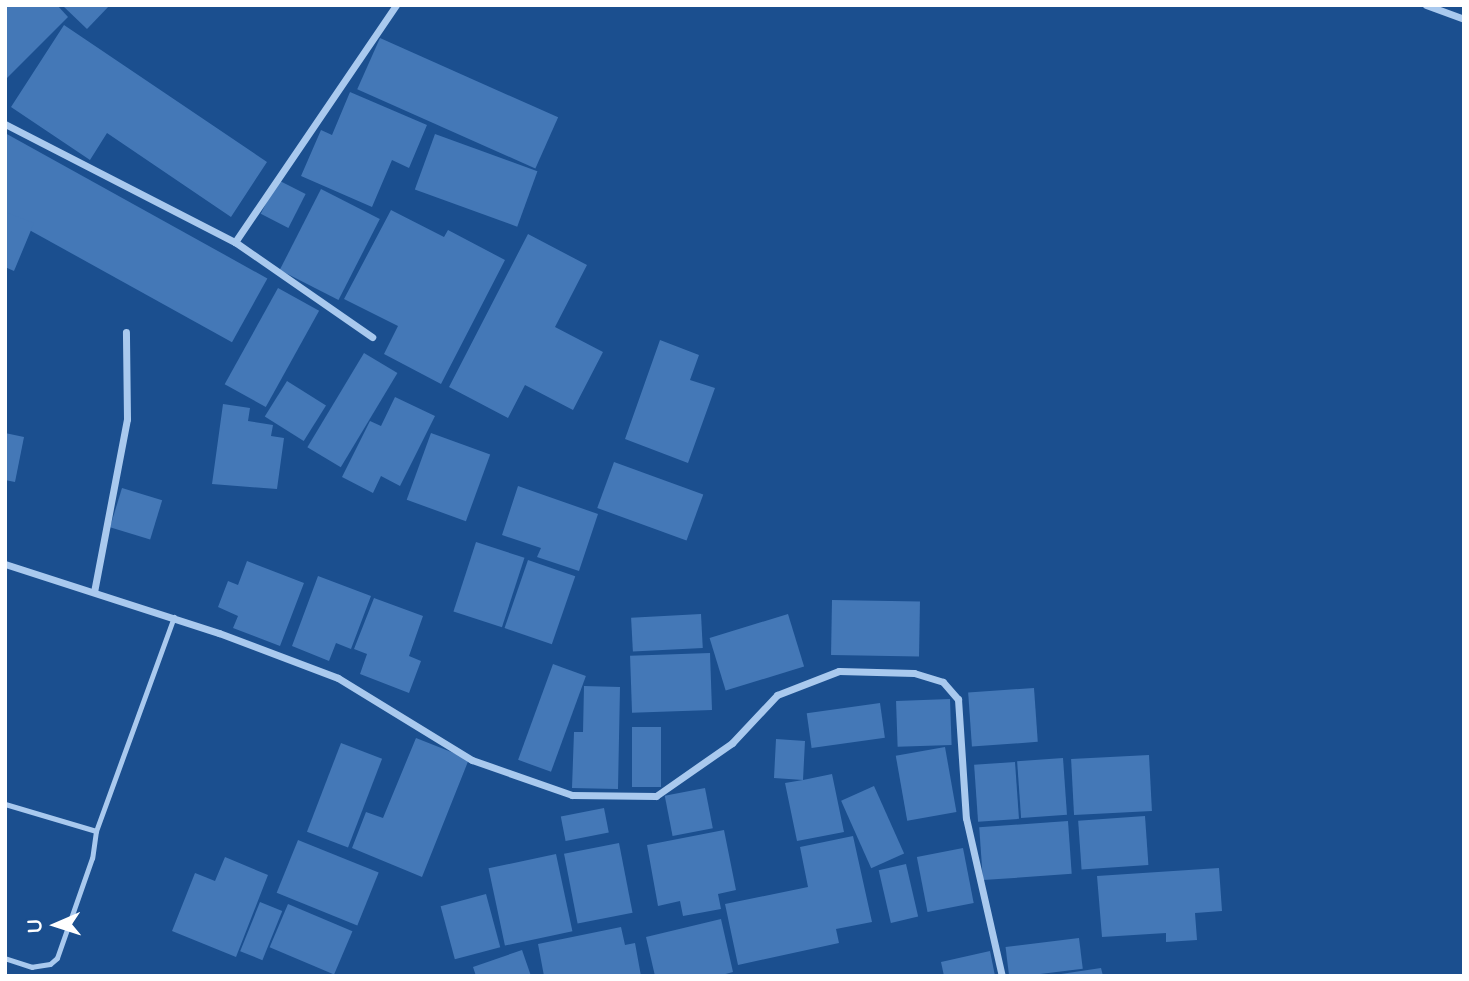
<!DOCTYPE html>
<style>
body{margin:0}
#map{position:relative;width:1469px;height:981px;overflow:hidden;background:#1b4f8f;font-family:"Varela Round",sans-serif}
div>[style]{position:absolute}
[style*='--x']{left:calc(var(--x)*1px);top:calc(var(--y)*1px);width:calc(var(--w)*1px);rotate:calc(var(--a)*1deg)}
.building>*{inset:0;background:#4478b7;transform-origin:0 0}
.service>*{height:5px;margin:-2.5px;padding:0 2.5px;transform-origin:2.5px;border-radius:2.5px;background:#a9c9ee}
.minor>*{height:7px;margin:-3.5px;padding:0 3.5px;transform-origin:3.5px;border-radius:3.5px;background:#a9c9ee}
span{translate:-50% -50%;white-space:nowrap;text-align:center;line-height:1.15;-webkit-text-stroke:7px #1b4f8f;paint-order:stroke}
.frame{position:absolute;inset:0;border:7px solid #fff;pointer-events:none}
.north{position:absolute;left:21px;top:890px;width:70px;height:70px;-webkit-text-stroke:5px #1b4f8f;paint-order:stroke;rotate:267deg;font-size:19px;font-weight:700;line-height:28px;text-align:center;color:#fff}
.north::after{content:'';display:block;margin:auto;width:24px;height:32px;background:#fff;clip-path:polygon(50% 0,100% 100%,50% 72%,0 100%)}
</style>
<div id="map">
<div class="building">
<i style="clip-path:polygon(5px 5px,57px 5px,68px 17px,5px 80px)"></i>
<i style="clip-path:polygon(62px 5px,110px 5px,87px 29px)"></i>
<i style="clip-path:polygon(64px 25px,267px 162px,231px 217px,107px 133px,90px 160px,11px 107px)"></i>
<i style="left:380px;top:38px;width:195px;height:56px;rotate:24deg"></i>
<i style="clip-path:polygon(350px 92px,427px 125px,409px 168px,392px 160px,372px 207px,301px 176px,321px 130px,332px 135px)"></i>
<i style="left:5px;top:133px;width:300px;height:73px;rotate:29deg"></i>
<i style="left:435px;top:134px;width:109px;height:59px;rotate:20deg"></i>
<i style="left:278px;top:180px;width:31px;height:38px;rotate:27deg"></i>
<i style="left:321px;top:189px;width:66px;height:91px;rotate:27deg"></i>
<i style="clip-path:polygon(391px 210px,444px 237px,448px 230px,505px 260px,441px 384px,384px 354px,398px 326px,344px 299px)"></i>
<i style="clip-path:polygon(5px 212px,34px 223px,14px 271px,5px 267px)"></i>
<i style="clip-path:polygon(528px 234px,587px 265px,555px 327px,603px 352px,573px 410px,525px 385px,508px 418px,449px 387px)"></i>
<i style="left:278px;top:288px;width:47px;height:110px;rotate:29deg"></i>
<i style="clip-path:polygon(660px 340px,699px 355px,690px 380px,715px 388px,688px 463px,625px 439px)"></i>
<i style="left:364px;top:353px;width:39px;height:110px;rotate:31deg"></i>
<i style="left:287px;top:381px;width:46px;height:42px;rotate:32deg"></i>
<i style="clip-path:polygon(395px 397px,435px 416px,400px 486px,381px 476px,373px 493px,342px 477px,370px 421px,381px 426px)"></i>
<i style="clip-path:polygon(223px 404px,250px 408px,248px 421px,273px 425px,271px 436px,284px 438px,277px 489px,212px 484px)"></i>
<i style="clip-path:polygon(5px 433px,24px 437px,15px 482px,5px 480px)"></i>
<i style="left:431px;top:433px;width:63px;height:71px;rotate:20deg"></i>
<i style="left:614px;top:462px;width:95px;height:49px;rotate:20deg"></i>
<i style="clip-path:polygon(518px 486px,598px 514px,579px 571px,537px 557px,541px 548px,502px 535px)"></i>
<i style="left:122px;top:488px;width:42px;height:41px;rotate:17deg"></i>
<i style="left:476px;top:542px;width:51px;height:73px;rotate:18deg"></i>
<i style="left:528px;top:560px;width:50px;height:72px;rotate:19deg"></i>
<i style="clip-path:polygon(247px 561px,304px 583px,280px 646px,233px 628px,238px 616px,218px 607px,228px 581px,238px 585px)"></i>
<i style="clip-path:polygon(318px 576px,371px 596px,351px 649px,336px 643px,329px 661px,292px 646px)"></i>
<i style="clip-path:polygon(374px 598px,423px 616px,409px 656px,421px 661px,409px 693px,360px 674px,367px 654px,354px 649px)"></i>
<i style="left:832px;top:600px;width:88px;height:55px;rotate:1deg"></i>
<i style="left:701px;top:614px;width:34px;height:70px;rotate:87deg"></i>
<i style="left:788px;top:614px;width:55px;height:82px;rotate:73deg"></i>
<i style="left:710px;top:653px;width:57px;height:80px;rotate:88deg"></i>
<i style="left:553px;top:664px;width:35px;height:102px;rotate:20deg"></i>
<i style="clip-path:polygon(584px 686px,620px 687px,618px 789px,572px 788px,574px 732px,583px 732px)"></i>
<i style="left:1034px;top:688px;width:54px;height:66px;rotate:86deg"></i>
<i style="left:950px;top:699px;width:46px;height:54px;rotate:88deg"></i>
<i style="left:880px;top:703px;width:35px;height:74px;rotate:82deg"></i>
<i style="left:632px;top:727px;width:29px;height:60px"></i>
<i style="clip-path:polygon(416px 738px,469px 759px,422px 877px,352px 848px,366px 812px,383px 818px)"></i>
<i style="clip-path:polygon(776px 739px,805px 741px,803px 780px,832px 774px,844px 832px,797px 841px,785px 783px,803px 780px,774px 778px)"></i>
<i style="left:341px;top:743px;width:44px;height:95px;rotate:21deg"></i>
<i style="left:945px;top:747px;width:66px;height:50px;rotate:80deg"></i>
<i style="left:1149px;top:755px;width:56px;height:78px;rotate:87deg"></i>
<i style="left:1063px;top:758px;width:57px;height:46px;rotate:86deg"></i>
<i style="left:1015px;top:762px;width:57px;height:41px;rotate:86deg"></i>
<i style="left:874px;top:786px;width:74px;height:36px;rotate:66deg"></i>
<i style="left:705px;top:788px;width:41px;height:41px;rotate:79deg"></i>
<i style="left:604px;top:808px;width:25px;height:44px;rotate:79deg"></i>
<i style="left:1145px;top:816px;width:49px;height:67px;rotate:86deg"></i>
<i style="left:1068px;top:821px;width:53px;height:89px;rotate:86deg"></i>
<i style="clip-path:polygon(724px 830px,736px 890px,718px 894px,721px 909px,683px 916px,680px 901px,658px 906px,647px 845px)"></i>
<i style="clip-path:polygon(853px 836px,872px 922px,836px 929px,839px 943px,738px 965px,725px 904px,808px 887px,800px 847px)"></i>
<i style="left:298px;top:840px;width:87px;height:57px;rotate:22deg"></i>
<i style="left:619px;top:843px;width:71px;height:56px;rotate:79deg"></i>
<i style="left:963px;top:848px;width:56px;height:47px;rotate:79deg"></i>
<i style="left:556px;top:854px;width:79px;height:69px;rotate:78deg"></i>
<i style="clip-path:polygon(225px 857px,268px 875px,236px 957px,172px 931px,195px 873px,215px 881px)"></i>
<i style="left:906px;top:864px;width:54px;height:28px;rotate:77deg"></i>
<i style="clip-path:polygon(1219px 868px,1222px 911px,1195px 913px,1197px 940px,1166px 942px,1166px 933px,1102px 937px,1097px 876px)"></i>
<i style="left:486px;top:894px;width:55px;height:47px;rotate:75deg"></i>
<i style="left:260px;top:902px;width:24px;height:53px;rotate:22deg"></i>
<i style="left:288px;top:904px;width:70px;height:47px;rotate:23deg"></i>
<i style="clip-path:polygon(721px 919px,733px 972px,718px 976px,655px 976px,646px 937px)"></i>
<i style="clip-path:polygon(621px 927px,625px 945px,635px 943px,641px 976px,544px 976px,538px 944px)"></i>
<i style="left:1079px;top:938px;width:31px;height:74px;rotate:83deg"></i>
<i style="clip-path:polygon(522px 950px,531px 976px,476px 976px,473px 967px)"></i>
<i style="clip-path:polygon(990px 951px,995px 976px,944px 976px,941px 962px)"></i>
<i style="clip-path:polygon(1101px 968px,1103px 976px,1061px 976px,1061px 974px)"></i>
</div>
<div class="service">
<i style="--x:5;--y:804;--w:95;--a:16.5"></i>
<i style="--x:96;--y:831;--w:27;--a:98"></i>
<i style="--x:92;--y:858;--w:106;--a:109.3"></i>
<i style="--x:57;--y:958;--w:9;--a:139"></i>
<i style="--x:50;--y:964;--w:18;--a:171"></i>
<i style="--x:32;--y:967;--w:28;--a:-162"></i>
<i style="--x:96;--y:831;--w:228;--a:-70"></i>
</div>
<div class="minor">
<i style="--x:1426;--y:5;--w:40;--a:20.2"></i>
<i style="--x:5;--y:124;--w:259;--a:27.2"></i>
<i style="--x:235;--y:242;--w:167;--a:34.7"></i>
<i style="--x:235;--y:242;--w:287;--a:-55.8"></i>
<i style="--x:5;--y:564;--w:225;--a:17.9"></i>
<i style="--x:219;--y:633;--w:127;--a:20.7"></i>
<i style="--x:338;--y:678;--w:157;--a:31.5"></i>
<i style="--x:472;--y:760;--w:106;--a:19.3"></i>
<i style="--x:572;--y:795;--w:84;--a:0.7"></i>
<i style="--x:656;--y:796;--w:93;--a:-34.9"></i>
<i style="--x:732;--y:743;--w:66;--a:-46.8"></i>
<i style="--x:777;--y:695;--w:66;--a:-21.2"></i>
<i style="--x:839;--y:671;--w:75;--a:1.5"></i>
<i style="--x:914;--y:673;--w:30;--a:17"></i>
<i style="--x:943;--y:682;--w:23;--a:49"></i>
<i style="--x:958;--y:699;--w:119;--a:86.2"></i>
<i style="--x:966;--y:818;--w:162;--a:77.2"></i>
<i style="--x:94;--y:592;--w:176;--a:-79.2"></i>
<i style="--x:127;--y:419;--w:87;--a:-90.7"></i>
</div>
<div class="frame"></div>
<div class="north">U</div>
</div>
